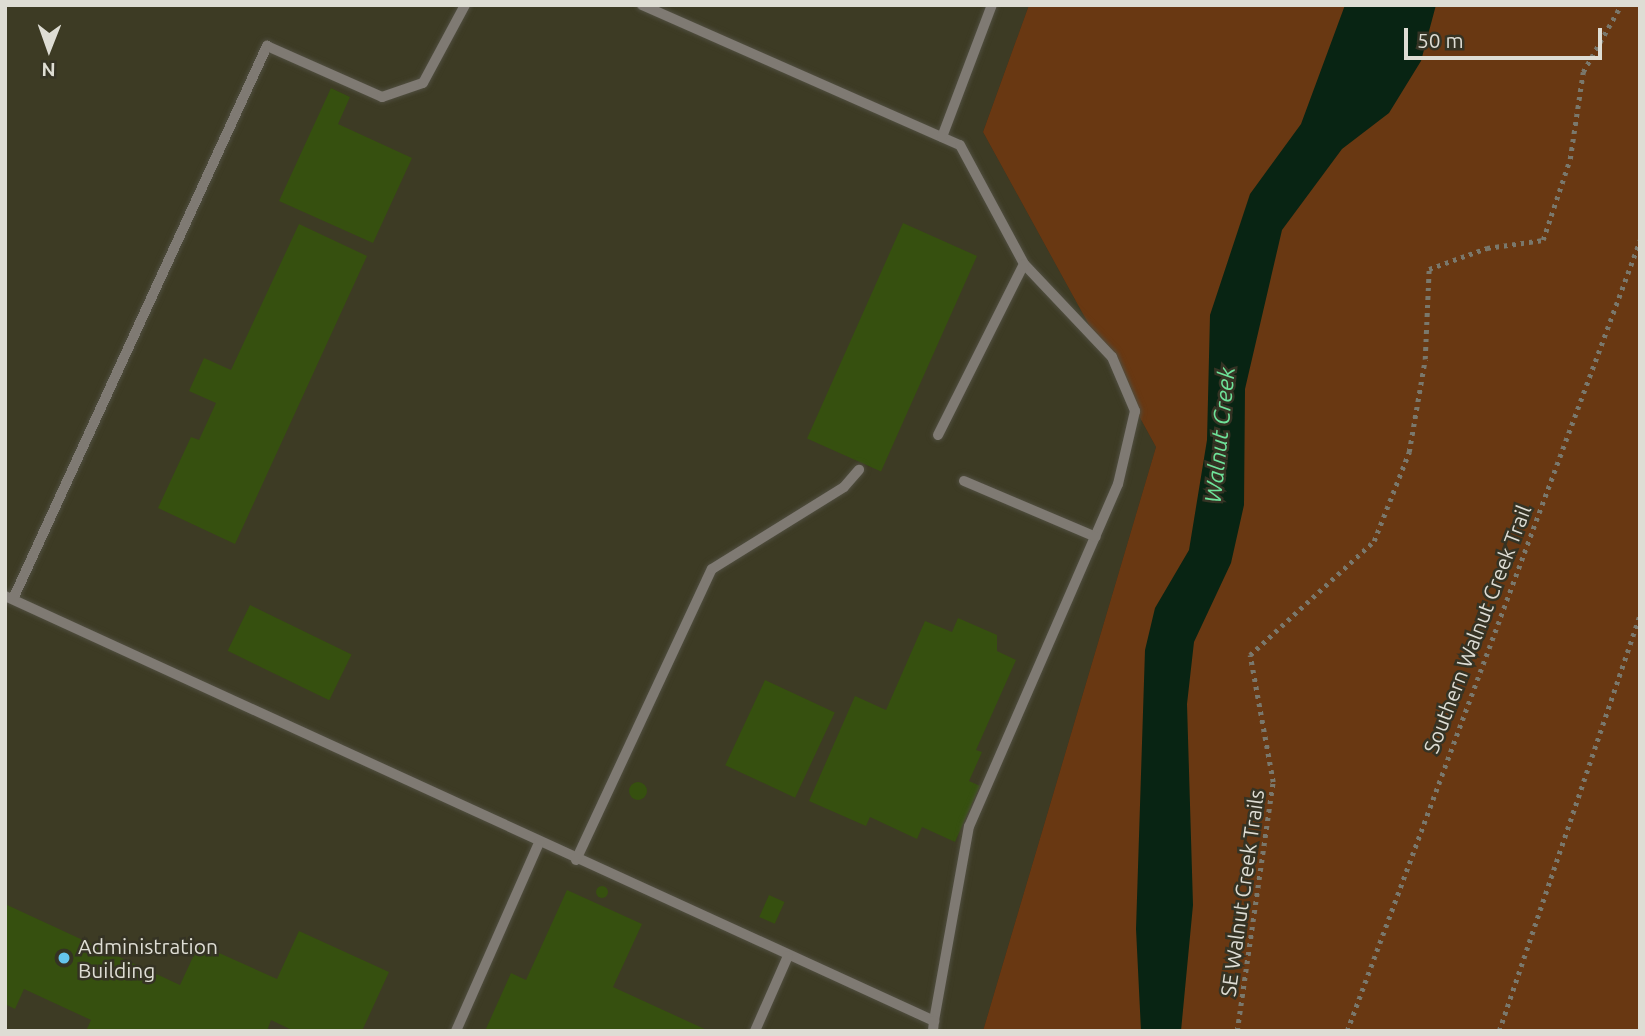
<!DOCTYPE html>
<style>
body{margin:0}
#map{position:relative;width:1645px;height:1036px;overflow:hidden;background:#353324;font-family:Ubuntu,sans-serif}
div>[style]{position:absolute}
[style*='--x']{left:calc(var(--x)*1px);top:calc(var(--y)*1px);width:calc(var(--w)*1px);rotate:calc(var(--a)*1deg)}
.built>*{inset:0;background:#3d3b24}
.green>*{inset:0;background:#693812}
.water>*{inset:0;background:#082413}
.building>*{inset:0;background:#36500f;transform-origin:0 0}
.round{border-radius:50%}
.path>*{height:4.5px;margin-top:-2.25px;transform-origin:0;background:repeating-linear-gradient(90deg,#7a786c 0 3.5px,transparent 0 8.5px)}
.roads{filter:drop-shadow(0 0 2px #504e40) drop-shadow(0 0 2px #504e40)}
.service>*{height:10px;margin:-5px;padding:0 5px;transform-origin:5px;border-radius:5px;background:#7f7a73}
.dots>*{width:19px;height:19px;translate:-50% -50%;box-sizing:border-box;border:4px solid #353324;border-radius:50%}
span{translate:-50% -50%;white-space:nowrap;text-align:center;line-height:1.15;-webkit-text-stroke:5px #353324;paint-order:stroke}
.street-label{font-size:21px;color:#deddd4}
.poi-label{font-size:21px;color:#deddd4}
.left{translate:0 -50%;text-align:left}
.water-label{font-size:23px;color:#6ee299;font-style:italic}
.frame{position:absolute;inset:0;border:7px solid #deddd4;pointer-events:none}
.north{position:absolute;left:14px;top:14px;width:70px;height:70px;-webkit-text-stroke:5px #353324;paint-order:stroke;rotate:181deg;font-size:19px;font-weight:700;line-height:28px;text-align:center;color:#deddd4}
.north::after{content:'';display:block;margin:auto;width:24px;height:32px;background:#deddd4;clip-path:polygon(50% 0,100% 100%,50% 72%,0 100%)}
.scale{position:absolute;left:1404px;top:28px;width:198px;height:32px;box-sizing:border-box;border:4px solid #deddd4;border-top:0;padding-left:9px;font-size:21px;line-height:24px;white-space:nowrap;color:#deddd4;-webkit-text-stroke:5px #353324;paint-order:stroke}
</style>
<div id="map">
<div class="built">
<i style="clip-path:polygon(5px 5px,1029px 5px,983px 132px,1156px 447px,983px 1031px,5px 1031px)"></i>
</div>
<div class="green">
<i style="clip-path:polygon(1029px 5px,1640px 5px,1640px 1031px,983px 1031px,1156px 447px,983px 132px)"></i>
</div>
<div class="water">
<i style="clip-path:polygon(1345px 5px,1436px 5px,1421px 61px,1389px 113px,1342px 149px,1282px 230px,1245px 389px,1244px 505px,1231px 563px,1194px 642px,1187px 704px,1193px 905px,1181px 1031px,1141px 1031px,1136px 929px,1145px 650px,1155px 608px,1189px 550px,1207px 440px,1210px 315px,1250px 194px,1301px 124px)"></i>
</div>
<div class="building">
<i style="clip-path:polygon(331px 88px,350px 97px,338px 124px,412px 158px,373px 243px,279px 201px)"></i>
<i style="left:903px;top:223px;width:81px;height:236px;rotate:24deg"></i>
<i style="clip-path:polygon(299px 224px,367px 256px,235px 544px,158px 508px,191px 437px,199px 440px,216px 403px,189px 391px,204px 358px,231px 370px)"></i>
<i style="left:250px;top:605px;width:113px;height:51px;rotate:26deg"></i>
<i style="clip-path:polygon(958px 618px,997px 635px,997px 651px,1016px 660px,976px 750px,982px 752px,969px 781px,980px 786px,955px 842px,922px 827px,917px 839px,870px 817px,866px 826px,809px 801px,855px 696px,886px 710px,925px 621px,952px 632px)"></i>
<i style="left:765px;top:680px;width:77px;height:94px;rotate:25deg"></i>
<i class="round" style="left:629px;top:782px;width:18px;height:18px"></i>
<i class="round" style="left:596px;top:886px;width:12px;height:12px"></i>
<i style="clip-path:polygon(567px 890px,642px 924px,613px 987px,709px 1031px,485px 1031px,511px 973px,526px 980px)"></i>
<i style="left:769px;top:895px;width:17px;height:24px;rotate:24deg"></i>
<i style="clip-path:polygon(5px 904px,180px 985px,199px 944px,277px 979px,299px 931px,389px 972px,362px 1031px,294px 1031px,271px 1020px,267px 1031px,86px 1031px,91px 1020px,24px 989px,15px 1009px,5px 1004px)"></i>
</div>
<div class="path">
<i style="--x:1237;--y:1031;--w:252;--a:-81.8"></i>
<i style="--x:1273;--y:782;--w:129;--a:-100.3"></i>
<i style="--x:1250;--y:655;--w:168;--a:-42.6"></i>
<i style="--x:1374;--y:541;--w:96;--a:-68.5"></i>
<i style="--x:1409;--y:452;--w:94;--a:-80.2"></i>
<i style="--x:1425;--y:359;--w:90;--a:-87.5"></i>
<i style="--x:1429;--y:269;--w:62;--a:-19.9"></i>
<i style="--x:1487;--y:248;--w:57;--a:-8.1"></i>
<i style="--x:1543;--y:240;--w:85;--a:-71.6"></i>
<i style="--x:1570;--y:159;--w:88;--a:-81.5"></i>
<i style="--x:1583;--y:72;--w:77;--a:-60.4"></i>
<i style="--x:1347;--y:1031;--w:844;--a:-69.67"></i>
<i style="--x:1499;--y:1031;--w:440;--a:-71.3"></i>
</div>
<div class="roads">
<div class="service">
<i style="--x:642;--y:5;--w:347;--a:23.8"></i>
<i style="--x:960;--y:145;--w:135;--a:61.7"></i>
<i style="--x:1024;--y:264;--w:128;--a:46.6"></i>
<i style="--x:1112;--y:357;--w:59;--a:66.9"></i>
<i style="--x:1135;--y:411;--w:75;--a:103.1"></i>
<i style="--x:1118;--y:484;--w:373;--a:113.5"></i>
<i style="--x:969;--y:826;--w:198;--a:100.2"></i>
<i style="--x:942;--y:137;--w:141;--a:-69.3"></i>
<i style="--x:938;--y:435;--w:191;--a:-63.3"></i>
<i style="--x:964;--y:481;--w:143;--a:23"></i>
<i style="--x:5;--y:596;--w:1022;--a:24.58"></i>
<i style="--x:934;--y:1021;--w:10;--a:96"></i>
<i style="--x:13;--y:599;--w:609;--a:-65.33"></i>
<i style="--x:267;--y:46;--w:126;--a:23.9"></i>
<i style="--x:382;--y:97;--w:43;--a:-18.9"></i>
<i style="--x:423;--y:83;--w:89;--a:-61.7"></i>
<i style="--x:576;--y:860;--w:321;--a:-65"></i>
<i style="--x:712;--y:569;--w:155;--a:-31.8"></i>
<i style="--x:844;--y:487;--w:23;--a:-49"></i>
<i style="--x:456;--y:1031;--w:206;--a:-66.2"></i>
<i style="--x:755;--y:1031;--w:82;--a:-66.3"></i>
</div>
</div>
<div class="dots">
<i style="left:64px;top:958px;background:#65c5ee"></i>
</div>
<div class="street-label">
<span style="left:1477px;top:629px;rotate:-69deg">Southern Walnut Creek Trail</span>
<span style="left:1242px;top:893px;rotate:-82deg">SE Walnut Creek Trails</span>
</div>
<div class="poi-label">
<span class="left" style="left:78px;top:958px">Administration<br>Building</span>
</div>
<div class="water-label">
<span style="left:1220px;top:435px;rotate:-84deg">Walnut Creek</span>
</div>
<div class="frame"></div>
<div class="north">N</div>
<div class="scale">50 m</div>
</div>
